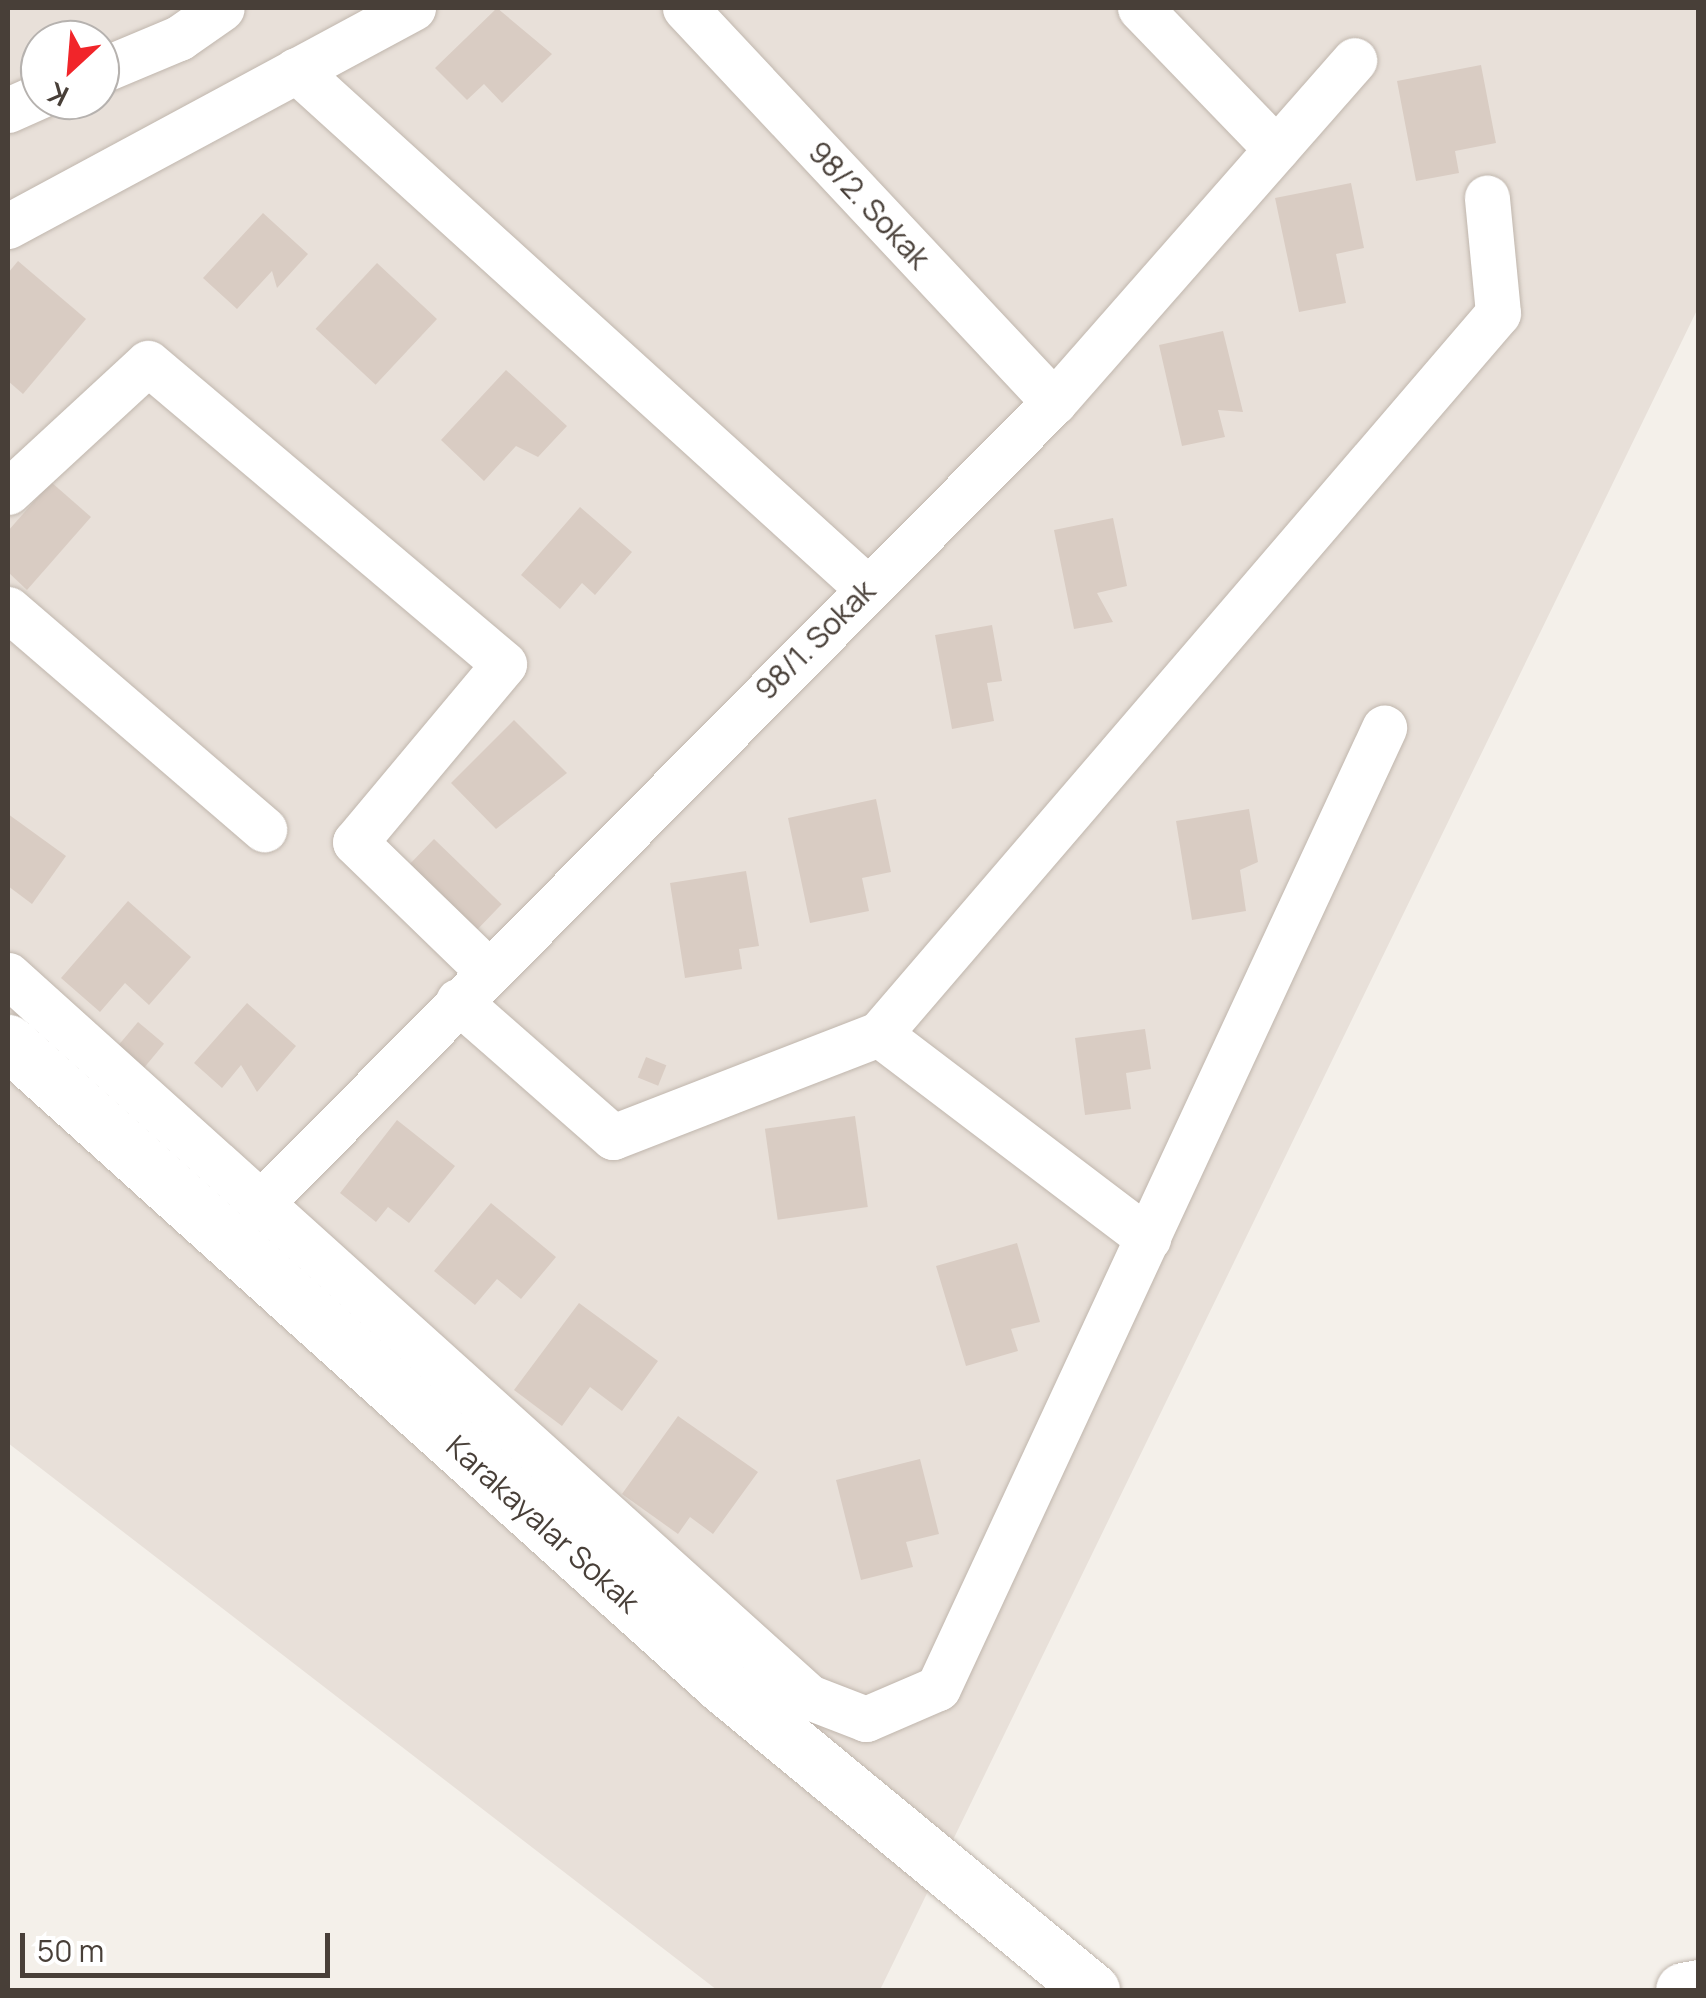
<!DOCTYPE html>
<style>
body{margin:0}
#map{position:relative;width:1706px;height:1998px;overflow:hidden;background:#f4f0ea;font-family:Manrope,sans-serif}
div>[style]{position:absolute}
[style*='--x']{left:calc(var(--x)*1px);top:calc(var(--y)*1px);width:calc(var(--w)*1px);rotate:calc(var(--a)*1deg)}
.residential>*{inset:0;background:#e8e0d9}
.building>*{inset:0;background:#d9ccc3;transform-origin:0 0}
.roads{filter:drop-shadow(0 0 2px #c0b6ad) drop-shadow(0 0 2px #c0b6ad)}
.minor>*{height:45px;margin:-22.5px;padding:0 22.5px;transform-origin:22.5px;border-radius:22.5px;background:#fff}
.tertiary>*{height:55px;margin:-27.5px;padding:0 27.5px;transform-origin:27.5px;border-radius:27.5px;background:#fff}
span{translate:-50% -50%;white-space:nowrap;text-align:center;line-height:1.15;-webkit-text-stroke:10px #fff;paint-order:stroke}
.street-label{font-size:30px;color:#483f38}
.frame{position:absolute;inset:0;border:10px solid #483f38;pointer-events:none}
.north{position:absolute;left:20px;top:20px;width:100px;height:100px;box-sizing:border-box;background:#fff;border:2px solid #b6b2af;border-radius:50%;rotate:206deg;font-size:28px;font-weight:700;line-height:40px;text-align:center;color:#483f38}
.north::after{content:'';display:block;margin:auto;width:35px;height:45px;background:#f1252a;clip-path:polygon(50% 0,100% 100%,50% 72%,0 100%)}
.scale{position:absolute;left:20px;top:1933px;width:310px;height:45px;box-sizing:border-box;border:5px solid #483f38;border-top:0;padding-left:12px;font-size:30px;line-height:35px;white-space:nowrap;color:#483f38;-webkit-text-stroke:8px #fff;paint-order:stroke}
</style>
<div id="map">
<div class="residential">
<i style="clip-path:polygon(evenodd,8px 8px,1698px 8px,1698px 308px,880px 1990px,717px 1990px,8px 1443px,8px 8px,40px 40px,100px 40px,100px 100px,40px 100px,40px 40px)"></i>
</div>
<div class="building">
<i style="clip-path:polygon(497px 8px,552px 54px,502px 103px,484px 84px,467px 100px,435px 68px)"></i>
<i style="clip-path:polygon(1481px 65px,1496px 143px,1455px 151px,1459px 173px,1416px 181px,1397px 81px)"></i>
<i style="clip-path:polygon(1351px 183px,1364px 248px,1336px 254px,1346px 303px,1299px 312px,1275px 198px)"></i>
<i style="clip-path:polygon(263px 213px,308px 254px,277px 288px,272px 271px,237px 309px,203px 278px)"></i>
<i style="clip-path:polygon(18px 261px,86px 319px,23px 394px,8px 381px,8px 273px)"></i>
<i style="left:377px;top:263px;width:82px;height:90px;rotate:43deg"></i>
<i style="clip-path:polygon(1223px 331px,1243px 412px,1218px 410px,1225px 437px,1182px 446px,1159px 345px)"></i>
<i style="clip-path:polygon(506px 370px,567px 426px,538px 457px,516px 446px,484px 481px,441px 440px)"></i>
<i style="clip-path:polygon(51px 482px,91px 517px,27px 590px,8px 572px,8px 531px)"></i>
<i style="clip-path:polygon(580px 507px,632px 552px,595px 595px,582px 583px,560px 609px,521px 575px)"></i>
<i style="clip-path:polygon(1113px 518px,1127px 586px,1097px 593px,1113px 622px,1074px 629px,1054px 530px)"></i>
<i style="clip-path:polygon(992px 625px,1002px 681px,987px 683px,994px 721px,952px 729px,935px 635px)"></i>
<i style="clip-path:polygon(514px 720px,567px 773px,496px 829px,451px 783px)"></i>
<i style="clip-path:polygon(876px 799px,891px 872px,862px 878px,869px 911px,810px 923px,788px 818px)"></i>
<i style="clip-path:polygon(1249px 809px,1258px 862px,1240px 870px,1246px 911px,1192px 920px,1176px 821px)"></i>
<i style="clip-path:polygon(8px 814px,66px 856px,32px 904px,8px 886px)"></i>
<i style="left:434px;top:839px;width:94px;height:35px;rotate:44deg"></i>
<i style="clip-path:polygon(746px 871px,759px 946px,739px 949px,742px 969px,685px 978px,670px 883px)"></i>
<i style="clip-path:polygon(128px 901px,191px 957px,149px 1005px,125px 983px,100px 1012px,61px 978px)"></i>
<i style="clip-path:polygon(247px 1003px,296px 1046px,257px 1092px,241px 1065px,222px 1088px,194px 1063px)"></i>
<i style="left:138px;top:1022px;width:34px;height:33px;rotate:40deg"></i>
<i style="clip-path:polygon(1145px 1029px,1151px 1069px,1126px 1073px,1131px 1109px,1085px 1115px,1075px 1038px)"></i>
<i style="left:646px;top:1057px;width:22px;height:22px;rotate:22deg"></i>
<i style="left:855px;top:1116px;width:92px;height:91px;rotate:82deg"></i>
<i style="clip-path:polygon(397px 1120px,455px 1166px,409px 1223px,388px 1207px,376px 1222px,340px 1193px)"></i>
<i style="clip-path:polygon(491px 1203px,556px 1257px,521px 1299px,497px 1279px,475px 1305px,434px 1271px)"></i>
<i style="clip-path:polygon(1017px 1243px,1040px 1322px,1011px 1329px,1018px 1351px,966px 1366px,936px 1266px)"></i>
<i style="clip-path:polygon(579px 1303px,658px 1361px,622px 1411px,590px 1387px,562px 1426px,514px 1390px)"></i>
<i style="clip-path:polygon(678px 1416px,758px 1472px,713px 1534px,690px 1517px,678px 1534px,622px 1494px)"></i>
<i style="clip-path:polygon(920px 1459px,939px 1534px,906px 1542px,913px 1567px,861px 1580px,836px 1480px)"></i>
</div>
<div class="roads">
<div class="minor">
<i style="--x:685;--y:8;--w:540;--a:46.88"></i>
<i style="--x:1140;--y:8;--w:196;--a:46"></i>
<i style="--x:296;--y:70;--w:771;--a:42.21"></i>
<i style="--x:100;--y:71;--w:86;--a:-22.7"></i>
<i style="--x:179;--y:38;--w:52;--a:-34.9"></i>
<i style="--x:8;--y:110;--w:35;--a:-24"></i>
<i style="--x:8;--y:226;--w:460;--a:-28.3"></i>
<i style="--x:8;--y:492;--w:190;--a:-42.7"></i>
<i style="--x:148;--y:363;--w:466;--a:40.2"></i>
<i style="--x:504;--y:664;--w:232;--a:129.9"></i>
<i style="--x:355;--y:842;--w:185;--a:44.1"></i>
<i style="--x:8;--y:609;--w:338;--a:40.7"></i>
<i style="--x:8;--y:975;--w:1078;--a:42.03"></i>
<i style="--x:809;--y:1697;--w:61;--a:21.1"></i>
<i style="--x:866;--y:1719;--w:78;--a:-23.3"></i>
<i style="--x:938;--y:1688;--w:1059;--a:-65.08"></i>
<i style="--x:458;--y:1001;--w:206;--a:41.3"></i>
<i style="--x:613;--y:1137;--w:285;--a:-21.2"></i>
<i style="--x:879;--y:1034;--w:950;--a:-49.35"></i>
<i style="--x:1498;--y:313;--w:116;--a:-95.5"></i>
<i style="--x:879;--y:1034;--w:338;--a:37.2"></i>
<i style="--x:260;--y:1204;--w:1129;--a:-45.29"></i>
<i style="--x:1054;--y:402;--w:455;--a:-48.7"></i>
</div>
<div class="tertiary">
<i style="--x:8;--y:1042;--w:964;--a:42.01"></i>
<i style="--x:724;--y:1687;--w:477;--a:39.5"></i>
<i style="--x:1683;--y:1990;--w:15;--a:-11"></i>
</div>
</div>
<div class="street-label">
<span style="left:869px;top:205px;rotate:47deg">98/2. Sokak</span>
<span style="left:815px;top:640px;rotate:-45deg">98/1. Sokak</span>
<span style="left:543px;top:1524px;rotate:42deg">Karakayalar Sokak</span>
</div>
<div class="frame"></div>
<div class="north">K</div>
<div class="scale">50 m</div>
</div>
